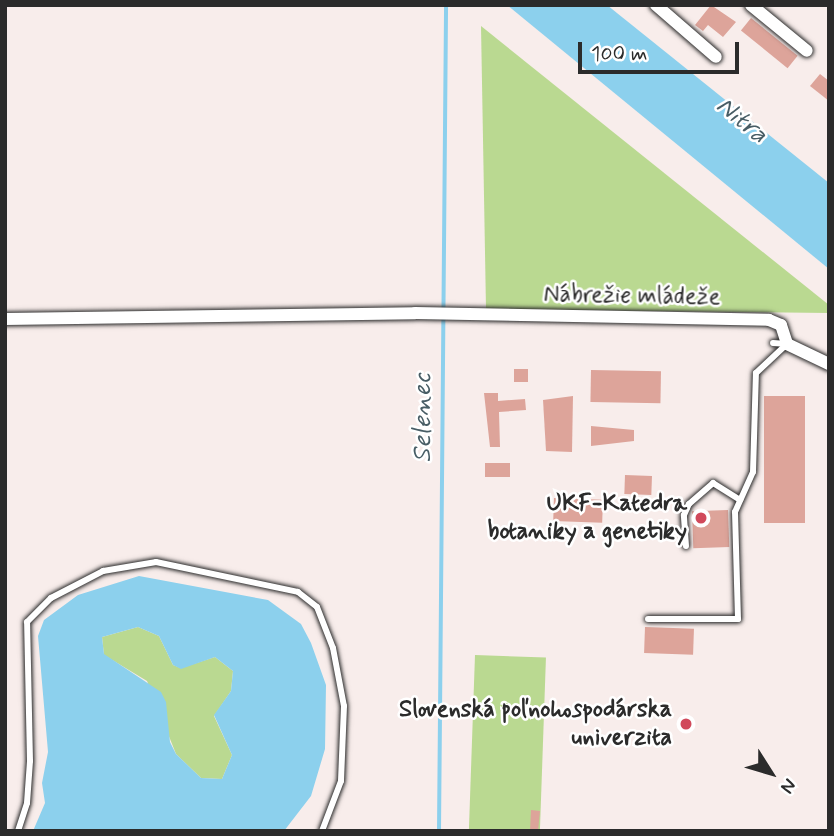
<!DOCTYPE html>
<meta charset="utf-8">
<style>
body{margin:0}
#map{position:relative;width:834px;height:836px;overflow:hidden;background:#f8edeb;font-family:Mynerve,sans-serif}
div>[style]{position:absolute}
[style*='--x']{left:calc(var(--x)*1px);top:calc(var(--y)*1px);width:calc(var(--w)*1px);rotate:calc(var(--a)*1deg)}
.green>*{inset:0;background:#bad991;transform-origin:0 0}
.water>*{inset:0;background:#8cd0ed}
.stream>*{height:3.5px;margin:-1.75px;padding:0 1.75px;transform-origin:1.75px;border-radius:1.75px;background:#8cd0ed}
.building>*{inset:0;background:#dda49a;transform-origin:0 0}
.roads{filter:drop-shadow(0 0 2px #2b2b2b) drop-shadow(0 0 2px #2b2b2b)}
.service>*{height:6px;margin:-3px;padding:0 3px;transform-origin:3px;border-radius:3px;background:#fff}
.minor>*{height:12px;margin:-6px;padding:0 6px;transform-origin:6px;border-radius:6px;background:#fff}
.dots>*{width:19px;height:19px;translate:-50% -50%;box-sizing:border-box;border:4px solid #fff;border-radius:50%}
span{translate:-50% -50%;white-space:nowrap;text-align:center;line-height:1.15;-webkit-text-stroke:5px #fff;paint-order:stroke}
.street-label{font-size:24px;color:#2b2b2b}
.poi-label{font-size:24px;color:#2b2b2b;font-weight:700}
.right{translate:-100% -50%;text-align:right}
.water-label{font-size:26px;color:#485d65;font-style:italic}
.frame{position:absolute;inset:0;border:7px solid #2b2b2b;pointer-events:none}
.north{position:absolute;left:736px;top:738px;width:70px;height:70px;-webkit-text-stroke:5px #fff;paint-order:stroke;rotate:127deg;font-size:19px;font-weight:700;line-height:28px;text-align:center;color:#2b2b2b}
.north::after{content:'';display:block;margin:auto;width:24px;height:32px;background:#2b2b2b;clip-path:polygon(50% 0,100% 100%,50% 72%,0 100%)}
.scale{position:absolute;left:578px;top:42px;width:161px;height:32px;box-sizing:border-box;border:4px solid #2b2b2b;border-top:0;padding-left:9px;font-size:21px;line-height:24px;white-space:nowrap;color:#2b2b2b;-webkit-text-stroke:5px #fff;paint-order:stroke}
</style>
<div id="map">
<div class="green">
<i style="clip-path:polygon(481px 26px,829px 305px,829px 313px,486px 309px)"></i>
<i style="clip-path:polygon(138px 627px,159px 636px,173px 665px,181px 668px,215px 657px,233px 671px,231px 691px,214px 716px,232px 755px,222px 779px,201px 778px,176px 754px,147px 681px,104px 655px,102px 637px)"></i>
<i style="left:475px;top:655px;width:71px;height:176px;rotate:2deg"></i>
</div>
<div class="water">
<i style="clip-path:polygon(507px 5px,607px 5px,829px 183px,829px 269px)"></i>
<i style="clip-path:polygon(evenodd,139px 576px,268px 600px,301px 624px,311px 643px,326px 685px,325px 749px,311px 796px,284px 831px,33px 831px,45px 803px,42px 783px,48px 752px,38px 636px,44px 620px,78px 595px,139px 576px,138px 627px,159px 636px,173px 665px,181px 669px,215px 657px,233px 671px,231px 691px,214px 715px,232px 755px,222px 779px,201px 778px,176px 754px,170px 742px,166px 702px,161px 692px,104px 654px,102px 637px,138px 627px)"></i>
</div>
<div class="stream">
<i style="--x:439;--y:831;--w:826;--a:-89.51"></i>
</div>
<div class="building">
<i style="clip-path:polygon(711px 5px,736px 22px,723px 37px,708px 25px,703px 31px,695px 25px)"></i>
<i style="left:751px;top:18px;width:60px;height:16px;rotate:39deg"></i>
<i style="clip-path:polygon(820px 74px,829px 81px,829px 101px,810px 86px)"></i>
<i style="left:514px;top:369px;width:14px;height:13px"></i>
<i style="left:591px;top:370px;width:70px;height:32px;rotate:1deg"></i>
<i style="clip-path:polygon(484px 393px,498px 393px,498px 401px,525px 399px,526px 410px,499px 412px,500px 447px,490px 447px)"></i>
<i style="clip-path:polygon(573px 396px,572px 452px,546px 451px,543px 400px)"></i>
<i style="left:764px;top:396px;width:41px;height:127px"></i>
<i style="clip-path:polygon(591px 426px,634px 430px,634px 441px,591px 446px)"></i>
<i style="left:485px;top:463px;width:25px;height:14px"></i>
<i style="left:625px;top:475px;width:27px;height:19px;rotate:2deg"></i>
<i style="left:554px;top:498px;width:49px;height:23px;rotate:2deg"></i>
<i style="left:728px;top:510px;width:37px;height:36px;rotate:88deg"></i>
<i style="left:645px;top:627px;width:49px;height:26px;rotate:2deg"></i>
<i style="clip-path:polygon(531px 810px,540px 811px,538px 831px,530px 831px)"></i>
</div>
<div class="roads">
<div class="service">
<i style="--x:686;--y:546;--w:31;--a:-94"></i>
<i style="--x:684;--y:515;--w:12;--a:-66"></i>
<i style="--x:689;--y:504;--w:32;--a:-41"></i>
<i style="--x:713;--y:483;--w:32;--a:32"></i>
<i style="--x:648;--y:619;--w:90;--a:0"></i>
<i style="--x:738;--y:619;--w:107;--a:-91.6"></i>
<i style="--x:735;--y:512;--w:44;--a:-65.8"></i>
<i style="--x:753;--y:472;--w:99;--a:-88.3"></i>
<i style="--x:756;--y:373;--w:42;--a:-43.1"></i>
<i style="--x:787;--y:344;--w:14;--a:-176"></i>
<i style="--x:18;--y:831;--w:29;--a:-72"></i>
<i style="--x:27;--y:803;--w:42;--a:-85.9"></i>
<i style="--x:30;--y:761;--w:139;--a:-91.2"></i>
<i style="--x:27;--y:622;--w:34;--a:-45"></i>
<i style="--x:51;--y:598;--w:59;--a:-27.4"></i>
<i style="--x:103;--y:571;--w:54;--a:-9.6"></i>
<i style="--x:156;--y:562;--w:145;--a:11.9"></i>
<i style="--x:298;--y:592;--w:24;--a:38"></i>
<i style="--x:317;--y:607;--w:44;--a:68.7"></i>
<i style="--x:333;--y:648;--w:59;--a:79.3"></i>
<i style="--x:344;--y:706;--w:75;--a:92.3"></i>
<i style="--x:341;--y:781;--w:53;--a:110.8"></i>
</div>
<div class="minor">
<i style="--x:656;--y:5;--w:79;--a:40.9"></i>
<i style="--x:751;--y:5;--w:72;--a:39.4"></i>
<i style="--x:5;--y:319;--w:410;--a:-0.8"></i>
<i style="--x:415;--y:313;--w:354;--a:1.1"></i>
<i style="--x:769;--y:320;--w:13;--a:23"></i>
<i style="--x:781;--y:325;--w:20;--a:72"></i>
<i style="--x:787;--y:344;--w:47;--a:25.5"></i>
</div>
</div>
<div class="dots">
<i style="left:701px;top:518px;background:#d1495b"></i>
<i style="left:686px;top:724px;background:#d1495b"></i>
</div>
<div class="street-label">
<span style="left:632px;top:296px;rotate:1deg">Nábrežie mládeže</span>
</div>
<div class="poi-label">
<span class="right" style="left:687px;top:518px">UKF-Katedra<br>botaniky a genetiky</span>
<span class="right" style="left:672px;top:724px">Slovenská poľnohospodárska<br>univerzita</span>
</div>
<div class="water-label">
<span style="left:741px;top:121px;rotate:39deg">Nitra</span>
<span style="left:424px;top:418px;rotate:-90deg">Selenec</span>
</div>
<div class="frame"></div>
<div class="north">N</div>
<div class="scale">100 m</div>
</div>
